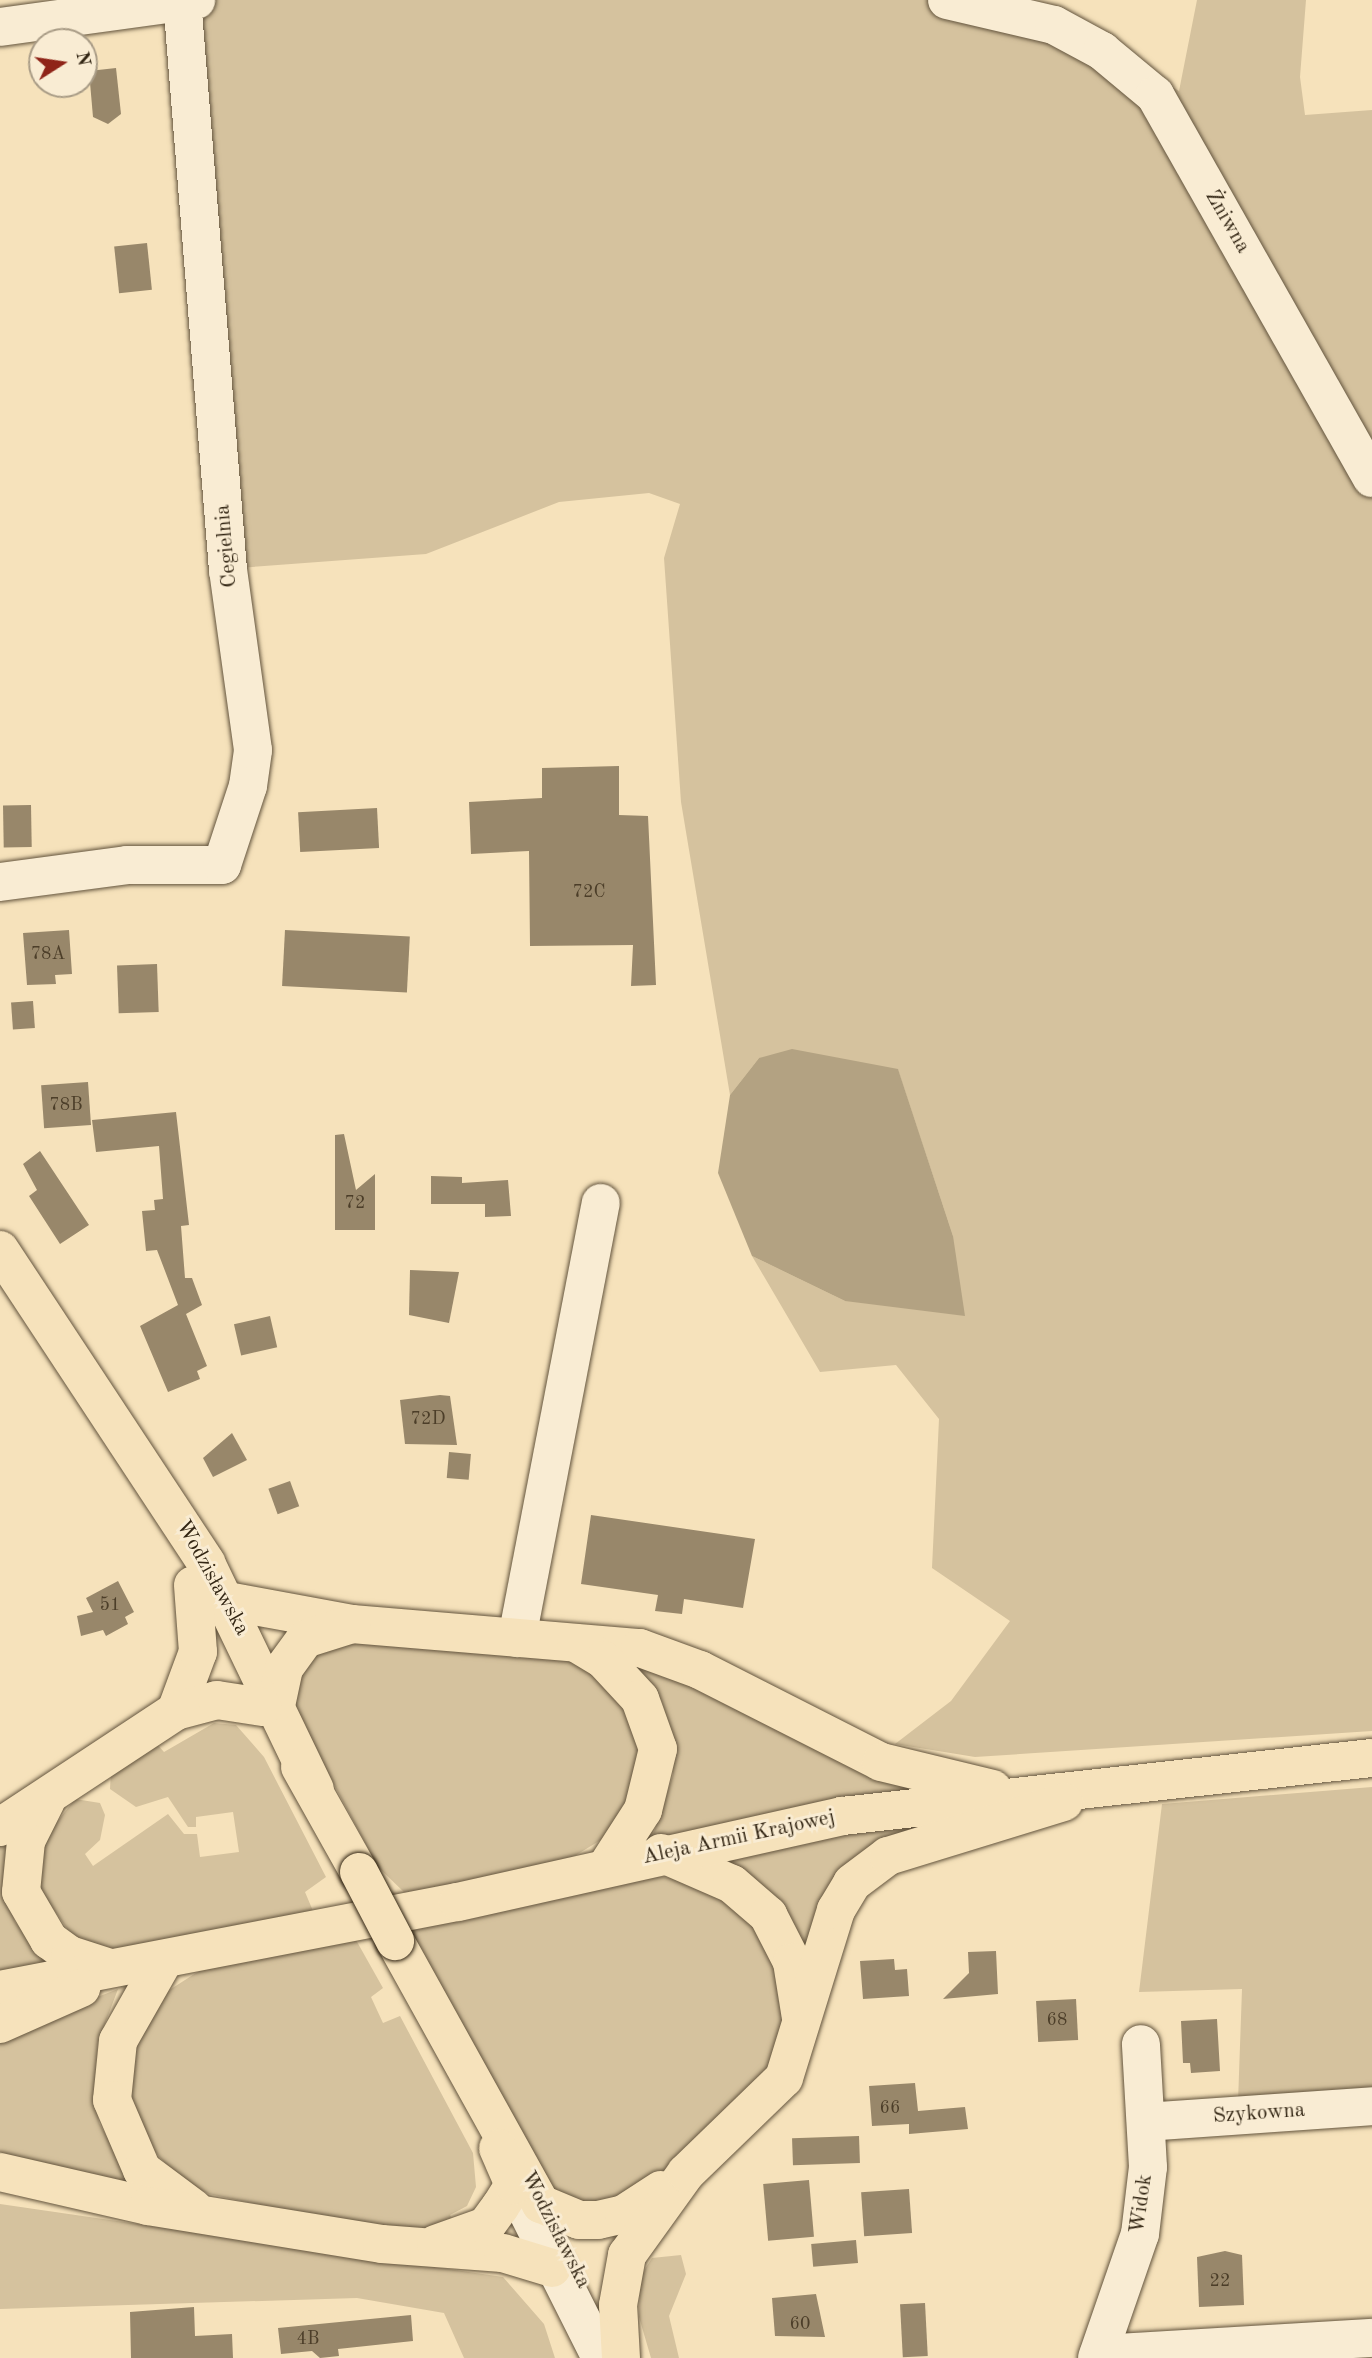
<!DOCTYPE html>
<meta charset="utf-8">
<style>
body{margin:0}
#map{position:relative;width:1372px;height:2358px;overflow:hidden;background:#f6e2bb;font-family:"Old Standard TT",serif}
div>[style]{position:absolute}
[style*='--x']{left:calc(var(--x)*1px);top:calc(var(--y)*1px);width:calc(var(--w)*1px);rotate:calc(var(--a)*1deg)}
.green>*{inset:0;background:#d5c29e}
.water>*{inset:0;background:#b3a282}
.building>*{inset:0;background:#98876a;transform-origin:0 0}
.roads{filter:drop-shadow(0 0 2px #63543d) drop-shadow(0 0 2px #63543d)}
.minor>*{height:38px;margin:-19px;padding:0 19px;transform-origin:19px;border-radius:19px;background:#f9ecd3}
.major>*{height:38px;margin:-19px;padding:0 19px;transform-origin:19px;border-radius:19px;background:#f6e2bb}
.bridges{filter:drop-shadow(0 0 2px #322513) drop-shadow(0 0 2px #322513)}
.major-bridge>*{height:38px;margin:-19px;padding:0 19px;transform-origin:19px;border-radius:19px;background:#f6e2bb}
span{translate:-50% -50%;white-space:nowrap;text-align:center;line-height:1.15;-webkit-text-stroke:6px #f9ecd3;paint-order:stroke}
.number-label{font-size:18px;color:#4c3e29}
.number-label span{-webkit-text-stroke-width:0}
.street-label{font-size:21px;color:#322513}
.north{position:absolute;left:28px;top:28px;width:70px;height:70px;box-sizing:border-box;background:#f9ecd3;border:2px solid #a99c86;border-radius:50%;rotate:78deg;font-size:19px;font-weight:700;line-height:28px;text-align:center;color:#322513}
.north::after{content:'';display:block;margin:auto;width:24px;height:32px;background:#8f2418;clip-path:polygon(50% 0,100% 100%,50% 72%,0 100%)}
</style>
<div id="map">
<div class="green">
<i style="clip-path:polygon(197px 0,1032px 0,1179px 91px,1197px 0,1306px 0,1300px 77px,1305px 115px,1372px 110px,1372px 1731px,975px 1757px,895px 1744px,951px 1701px,1010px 1621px,932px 1568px,939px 1419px,896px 1365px,820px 1372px,752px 1256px,845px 1301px,953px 1236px,898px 1070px,759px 1058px,730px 1095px,681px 802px,664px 558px,680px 504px,649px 493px,559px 502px,426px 554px,238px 568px)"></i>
<i style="clip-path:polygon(339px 1641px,563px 1658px,596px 1672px,624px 1703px,638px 1744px,632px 1795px,604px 1838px,568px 1860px,407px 1895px,378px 1867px,292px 1706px,309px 1655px)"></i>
<i style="clip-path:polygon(636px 1663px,911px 1779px,911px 1793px,651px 1841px,673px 1775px,672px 1735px,662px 1702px)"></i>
<i style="clip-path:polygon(214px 1723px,236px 1725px,264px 1757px,326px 1877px,305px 1892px,313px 1911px,119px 1952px,73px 1937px,38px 1887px,39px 1845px,75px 1799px,100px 1803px,105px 1815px,100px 1840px,85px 1854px,93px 1866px,168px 1814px,184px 1834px,197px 1834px,200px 1857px,239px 1852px,233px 1812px,196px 1817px,196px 1827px,188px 1827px,168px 1797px,136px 1807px,110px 1789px,111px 1772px,155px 1742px,164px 1752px)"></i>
<i style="clip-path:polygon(1372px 1787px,1372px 2092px,1238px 2102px,1242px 1989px,1139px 1992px,1162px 1804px)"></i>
<i style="clip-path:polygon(915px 1821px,918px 1835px,807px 1950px,784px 1909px,750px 1875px,722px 1859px)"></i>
<i style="clip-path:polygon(0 1838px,6px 1839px,3px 1882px,15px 1922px,49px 1965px,0 1975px)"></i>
<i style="clip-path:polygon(647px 1876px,673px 1878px,720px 1896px,752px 1925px,771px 1952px,784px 2023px,780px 2048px,756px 2092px,632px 2200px,614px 2205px,560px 2200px,410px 1931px)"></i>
<i style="clip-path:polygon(356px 1940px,383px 1988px,371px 1997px,383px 2023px,400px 2016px,473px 2153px,476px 2187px,467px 2206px,450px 2215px,458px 2229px,365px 2227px,209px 2194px,180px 2180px,142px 2137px,127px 2084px,130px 2057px,154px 2004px,171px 1989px,199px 1971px)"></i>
<i style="clip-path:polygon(118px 1989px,98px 2042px,94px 2095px,99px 2123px,134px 2184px,0 2162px,0 2035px)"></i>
<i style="clip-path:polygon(0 2204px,503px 2277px,544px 2324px,555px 2358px,464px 2358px,444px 2313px,357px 2298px,0 2309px)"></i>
<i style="clip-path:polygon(681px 2255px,686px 2274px,669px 2316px,679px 2358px,651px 2358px,639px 2317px,640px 2277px,652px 2258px)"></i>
</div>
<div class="water">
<i style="clip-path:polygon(792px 1049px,898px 1069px,953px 1236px,965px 1316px,845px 1301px,752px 1256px,718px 1173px,730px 1095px,759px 1058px)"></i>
</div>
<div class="building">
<i style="clip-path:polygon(116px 68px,121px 114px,108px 124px,93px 117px,89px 71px)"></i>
<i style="left:147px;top:243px;width:47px;height:33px;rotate:84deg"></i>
<i style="clip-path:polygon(619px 766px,619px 815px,648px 816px,656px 985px,631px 986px,633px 945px,530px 946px,529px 851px,471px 854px,469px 802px,542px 798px,542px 768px)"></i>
<i style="left:31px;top:805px;width:42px;height:28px;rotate:89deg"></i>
<i style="left:377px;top:808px;width:40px;height:79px;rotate:87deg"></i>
<i style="clip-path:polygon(69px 930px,72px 974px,55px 975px,56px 984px,27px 985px,23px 933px)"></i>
<i style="left:285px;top:930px;width:125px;height:56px;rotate:3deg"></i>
<i style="left:157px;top:964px;width:48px;height:40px;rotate:88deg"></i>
<i style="left:33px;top:1001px;width:27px;height:22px;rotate:86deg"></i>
<i style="left:88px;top:1082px;width:43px;height:47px;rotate:86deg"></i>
<i style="clip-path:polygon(176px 1112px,189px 1225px,181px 1226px,185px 1278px,192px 1278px,202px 1305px,186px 1314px,207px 1366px,197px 1371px,200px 1379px,168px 1392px,140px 1326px,178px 1305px,157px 1250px,146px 1251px,142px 1211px,155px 1210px,154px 1200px,163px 1199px,159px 1146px,96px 1152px,92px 1120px)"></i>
<i style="clip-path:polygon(344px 1134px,356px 1190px,375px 1174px,375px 1230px,335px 1230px,335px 1135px)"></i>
<i style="clip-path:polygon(40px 1151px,89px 1225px,60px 1244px,29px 1196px,37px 1190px,23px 1164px)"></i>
<i style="clip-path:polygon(431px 1176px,462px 1177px,462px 1183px,508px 1180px,511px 1216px,485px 1217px,485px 1204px,431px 1204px)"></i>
<i style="clip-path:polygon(410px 1270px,459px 1272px,449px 1323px,409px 1315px)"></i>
<i style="left:270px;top:1316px;width:32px;height:37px;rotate:77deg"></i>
<i style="clip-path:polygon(440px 1395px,450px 1396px,457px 1445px,405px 1444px,400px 1400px)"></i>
<i style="clip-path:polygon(232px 1433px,247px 1460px,213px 1477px,203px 1458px)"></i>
<i style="left:449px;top:1452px;width:22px;height:26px;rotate:5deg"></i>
<i style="left:290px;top:1481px;width:27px;height:23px;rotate:70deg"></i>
<i style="clip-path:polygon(591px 1515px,755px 1539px,743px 1608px,684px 1599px,682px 1614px,655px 1611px,658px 1595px,581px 1584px)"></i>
<i style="clip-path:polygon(118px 1581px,134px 1612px,125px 1617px,128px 1624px,106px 1636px,103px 1630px,81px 1636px,77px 1616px,93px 1612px,86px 1598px)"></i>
<i style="clip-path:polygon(996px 1951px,998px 1994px,943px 1999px,969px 1973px,968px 1952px)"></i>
<i style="clip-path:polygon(894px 1959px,895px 1970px,907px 1969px,909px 1996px,863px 1999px,860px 1961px)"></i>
<i style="left:1076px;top:1999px;width:41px;height:40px;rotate:87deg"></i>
<i style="clip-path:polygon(1217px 2019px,1220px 2071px,1191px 2073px,1190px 2063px,1183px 2063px,1181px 2021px)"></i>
<i style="clip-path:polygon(915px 2083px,918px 2111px,965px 2107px,968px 2129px,909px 2134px,909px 2124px,872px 2126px,869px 2086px)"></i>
<i style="left:859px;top:2136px;width:27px;height:67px;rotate:88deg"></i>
<i style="left:809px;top:2180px;width:57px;height:46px;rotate:85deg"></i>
<i style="left:909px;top:2189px;width:44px;height:48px;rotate:86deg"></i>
<i style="left:856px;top:2240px;width:23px;height:45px;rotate:85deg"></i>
<i style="clip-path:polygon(1225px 2251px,1242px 2255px,1244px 2305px,1199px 2307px,1197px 2257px)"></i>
<i style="clip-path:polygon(816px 2294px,825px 2337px,775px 2336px,772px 2298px)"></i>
<i style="left:925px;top:2303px;width:53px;height:25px;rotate:87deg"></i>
<i style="clip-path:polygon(194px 2307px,195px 2336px,232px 2334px,233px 2358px,131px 2358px,130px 2312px)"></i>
<i style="clip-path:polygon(411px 2315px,413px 2341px,338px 2349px,339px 2356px,320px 2358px,312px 2351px,281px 2354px,278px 2328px)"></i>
</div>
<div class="roads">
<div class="minor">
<i style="--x:947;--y:0;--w:110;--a:13.2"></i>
<i style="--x:1054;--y:25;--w:55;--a:28.4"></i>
<i style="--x:1102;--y:51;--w:69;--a:39.7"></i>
<i style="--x:1155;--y:95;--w:440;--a:60.5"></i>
<i style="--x:0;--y:27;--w:198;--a:-7.8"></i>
<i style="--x:0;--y:882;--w:128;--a:-7.6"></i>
<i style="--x:127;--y:865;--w:95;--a:0"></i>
<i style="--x:222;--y:865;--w:83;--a:-71.8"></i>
<i style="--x:248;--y:786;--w:36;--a:-82"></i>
<i style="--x:253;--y:750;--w:182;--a:-97.9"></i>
<i style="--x:228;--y:570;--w:572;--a:-94.61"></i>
<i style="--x:517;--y:1638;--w:443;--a:-79.1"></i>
<i style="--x:1146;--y:2122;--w:227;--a:-4"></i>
<i style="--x:514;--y:2185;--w:194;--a:63.3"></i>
<i style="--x:1099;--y:2354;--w:273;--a:-3.4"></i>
<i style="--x:1097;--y:2358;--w:131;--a:-70.9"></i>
<i style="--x:1140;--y:2234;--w:67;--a:-83.2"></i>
<i style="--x:1148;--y:2167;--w:123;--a:-93.3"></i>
</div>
<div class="major">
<i style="--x:0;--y:1250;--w:375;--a:56.6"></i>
<i style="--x:206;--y:1563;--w:251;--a:64.3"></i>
<i style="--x:227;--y:1601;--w:127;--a:10.4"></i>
<i style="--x:352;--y:1624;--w:289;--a:4.8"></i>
<i style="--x:640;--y:1648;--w:64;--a:20.1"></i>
<i style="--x:700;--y:1670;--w:203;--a:26.9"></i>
<i style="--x:881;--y:1762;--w:115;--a:13.6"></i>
<i style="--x:576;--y:1643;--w:33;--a:31"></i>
<i style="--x:604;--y:1660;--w:53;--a:47.3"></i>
<i style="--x:640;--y:1699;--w:53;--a:70.2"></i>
<i style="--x:658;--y:1749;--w:63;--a:103.8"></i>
<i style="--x:643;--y:1810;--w:67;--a:122.7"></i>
<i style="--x:277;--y:1701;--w:34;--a:-78"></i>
<i style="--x:284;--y:1668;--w:36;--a:-54"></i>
<i style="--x:305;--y:1639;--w:49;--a:-17.7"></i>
<i style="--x:176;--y:1711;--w:63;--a:-69.6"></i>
<i style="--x:198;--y:1652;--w:67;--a:-94.3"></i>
<i style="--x:300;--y:1767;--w:120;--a:60.7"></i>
<i style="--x:46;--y:1801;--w:45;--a:116.6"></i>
<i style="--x:26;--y:1841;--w:51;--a:95.6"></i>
<i style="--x:21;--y:1892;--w:56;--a:59.7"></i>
<i style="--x:49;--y:1940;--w:26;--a:36"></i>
<i style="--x:70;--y:1955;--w:39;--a:18"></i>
<i style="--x:0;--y:1827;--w:211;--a:-33.4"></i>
<i style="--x:176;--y:1711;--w:42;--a:-15"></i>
<i style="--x:217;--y:1700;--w:46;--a:8.8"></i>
<i style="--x:661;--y:1853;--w:77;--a:23.6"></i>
<i style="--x:732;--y:1884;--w:48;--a:40.7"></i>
<i style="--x:768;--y:1915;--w:53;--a:62.9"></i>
<i style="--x:792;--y:1962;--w:57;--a:80.9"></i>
<i style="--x:395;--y:1941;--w:301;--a:61"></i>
<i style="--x:541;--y:2204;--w:41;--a:22.8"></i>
<i style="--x:579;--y:2220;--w:19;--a:0"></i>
<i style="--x:598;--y:2220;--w:27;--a:-13"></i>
<i style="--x:624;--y:2214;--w:44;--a:-33"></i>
<i style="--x:164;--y:1960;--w:93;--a:119.6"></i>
<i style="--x:118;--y:2041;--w:59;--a:95.8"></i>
<i style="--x:112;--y:2100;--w:76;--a:66.8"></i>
<i style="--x:142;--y:2170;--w:64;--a:36.7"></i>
<i style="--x:0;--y:1990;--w:466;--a:-10.9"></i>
<i style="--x:458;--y:1902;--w:394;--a:-12.6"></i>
<i style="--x:842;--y:1816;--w:533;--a:-6.25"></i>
<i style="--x:0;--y:2024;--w:89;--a:-24"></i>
<i style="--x:0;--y:2172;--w:152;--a:12.9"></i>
<i style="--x:148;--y:2206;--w:237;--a:9.2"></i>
<i style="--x:382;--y:2244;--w:121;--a:4.3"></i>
<i style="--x:503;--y:2253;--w:51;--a:17"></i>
<i style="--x:436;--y:2244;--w:53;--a:-19.8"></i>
<i style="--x:486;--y:2226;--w:24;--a:-54"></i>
<i style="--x:500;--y:2207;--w:26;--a:-58"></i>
<i style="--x:514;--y:2185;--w:40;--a:-113.4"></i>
<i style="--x:621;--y:2358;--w:53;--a:-93.2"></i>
<i style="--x:618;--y:2305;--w:51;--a:-79.8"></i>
<i style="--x:627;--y:2255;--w:101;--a:-54.3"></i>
<i style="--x:686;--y:2173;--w:136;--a:-44.1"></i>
<i style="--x:784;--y:2078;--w:176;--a:-72.8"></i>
<i style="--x:836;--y:1910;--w:31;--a:-59"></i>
<i style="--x:852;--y:1883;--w:45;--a:-36.9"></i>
<i style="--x:888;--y:1856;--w:184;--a:-17.1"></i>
</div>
</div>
<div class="bridges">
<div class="major-bridge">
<i style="--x:359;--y:1872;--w:78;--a:62.4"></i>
</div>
</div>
<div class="number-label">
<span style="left:589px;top:892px">72C</span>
<span style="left:48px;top:954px">78A</span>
<span style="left:66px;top:1105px">78B</span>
<span style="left:355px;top:1203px">72</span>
<span style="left:428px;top:1419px">72D</span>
<span style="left:110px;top:1605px">51</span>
<span style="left:1057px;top:2020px">68</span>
<span style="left:890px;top:2108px">66</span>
<span style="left:1220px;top:2281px">22</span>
<span style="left:800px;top:2324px">60</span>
<span style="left:308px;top:2339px">4B</span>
</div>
<div class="street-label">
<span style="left:1227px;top:222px;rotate:60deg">Żniwna</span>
<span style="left:227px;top:546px;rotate:-95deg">Cegielnia</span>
<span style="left:212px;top:1578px;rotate:61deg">Wodzisławska</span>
<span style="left:739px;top:1838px;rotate:-12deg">Aleja Armii Krajowej</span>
<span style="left:1259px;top:2114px;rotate:-4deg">Szykowna</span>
<span style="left:1142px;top:2204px;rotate:-82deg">Widok</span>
<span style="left:555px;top:2230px;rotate:63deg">Wodzisławska</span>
</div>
<div class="north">N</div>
</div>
